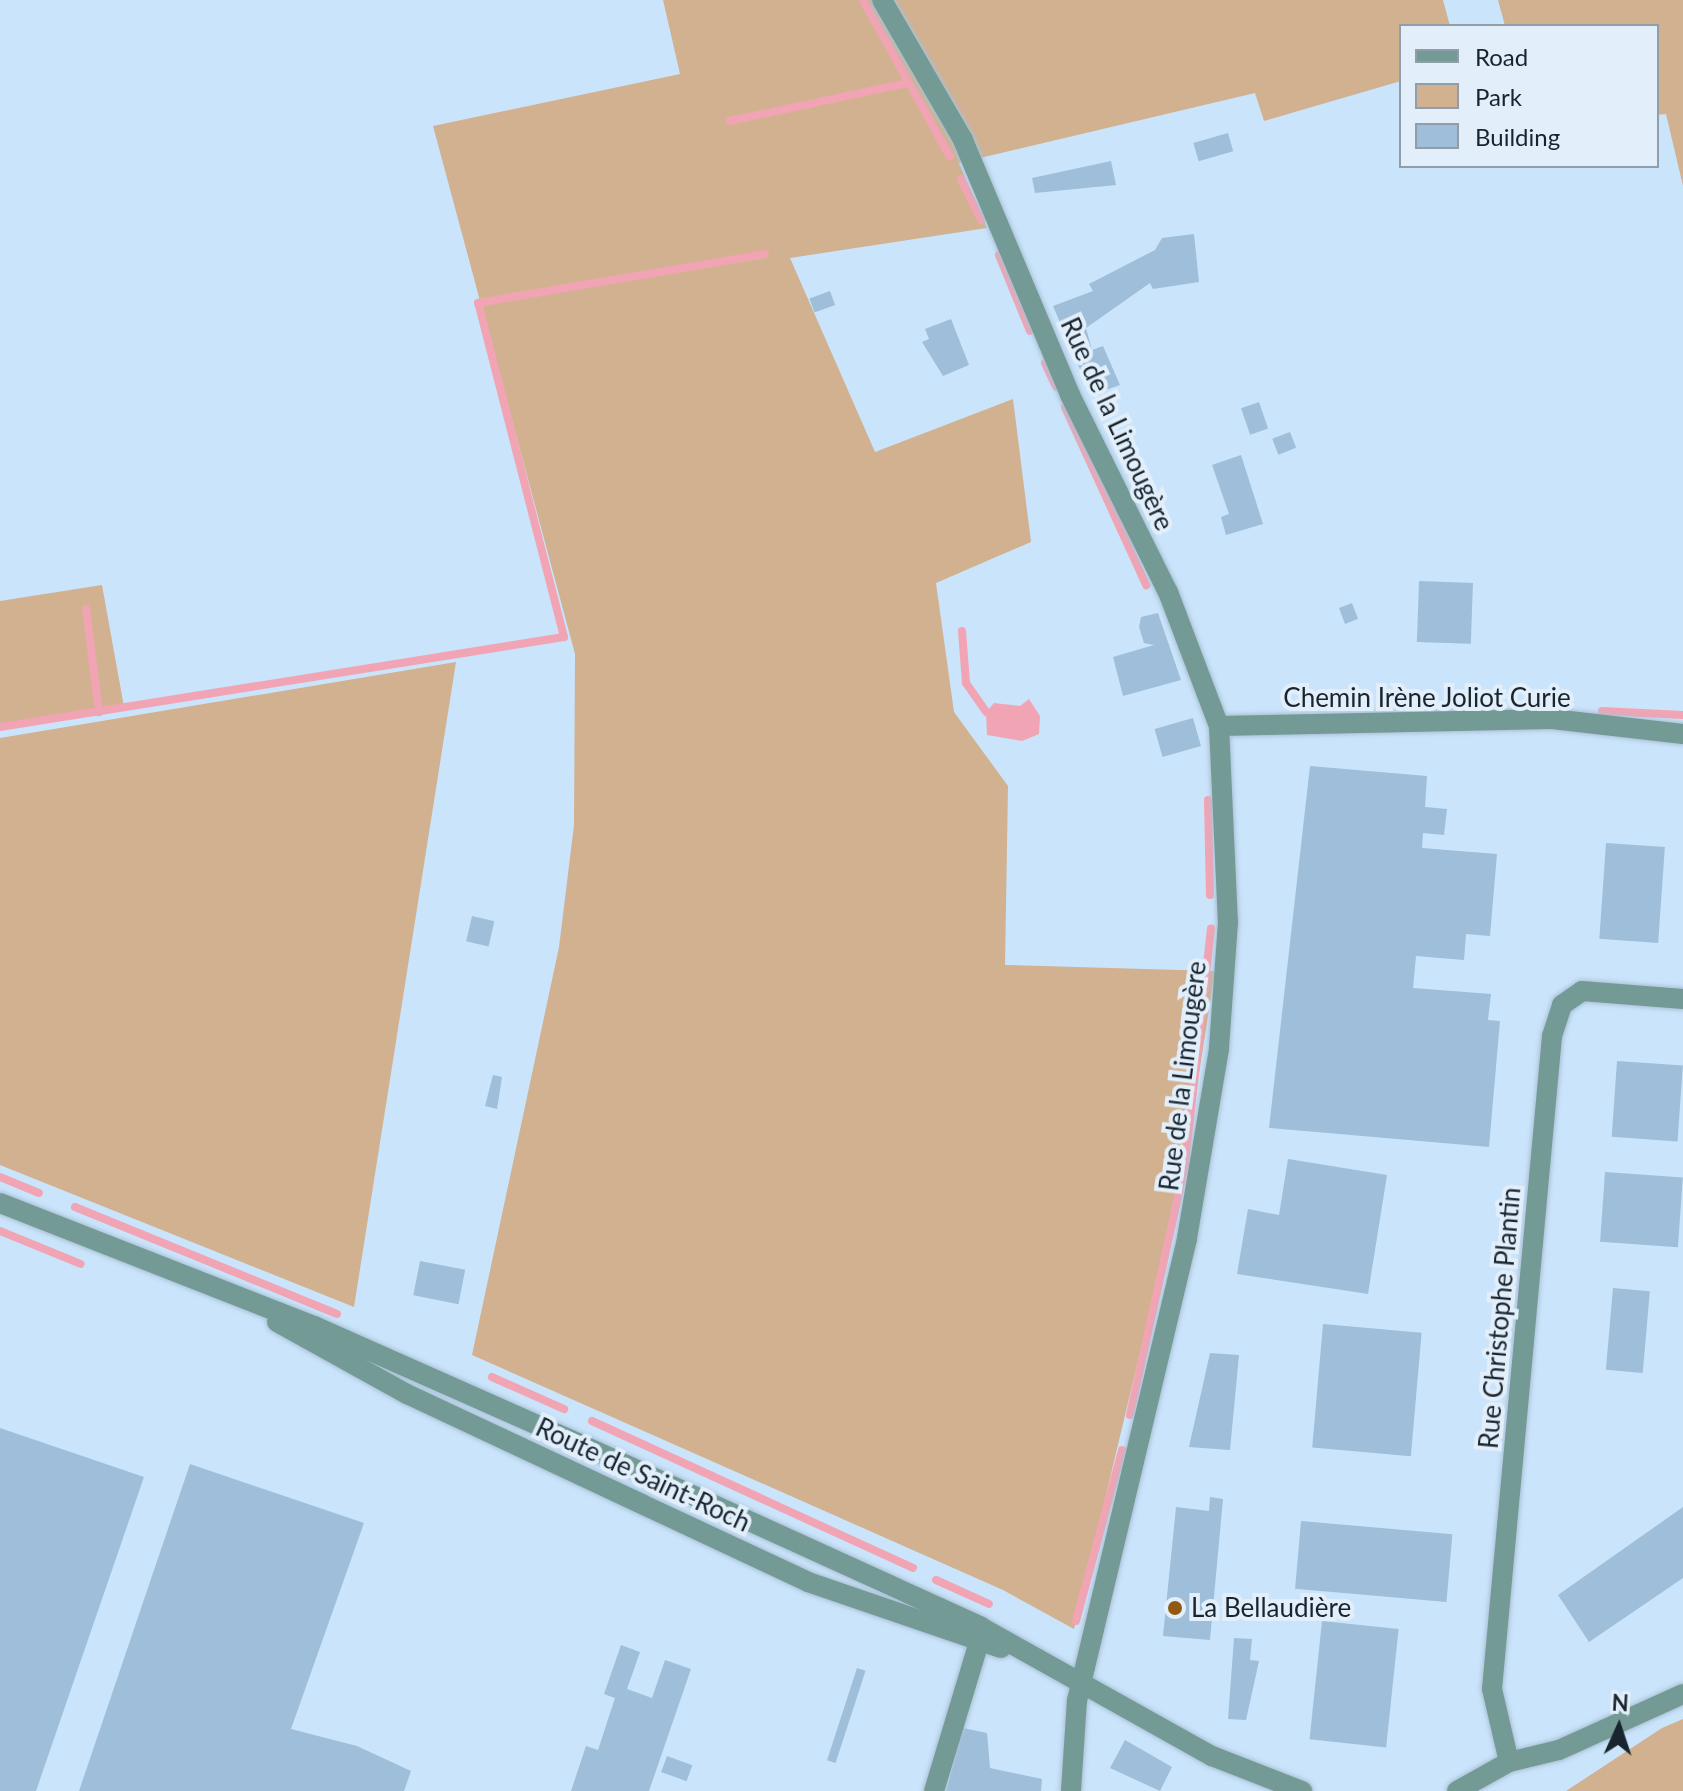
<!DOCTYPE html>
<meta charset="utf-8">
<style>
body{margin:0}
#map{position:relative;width:1683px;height:1791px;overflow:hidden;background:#cae4fb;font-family:Lato,sans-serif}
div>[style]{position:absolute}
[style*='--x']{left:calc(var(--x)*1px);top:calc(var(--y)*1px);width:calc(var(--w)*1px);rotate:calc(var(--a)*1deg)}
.green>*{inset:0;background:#d2b190}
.water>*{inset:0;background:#f1a4b3}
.stream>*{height:8px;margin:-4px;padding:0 4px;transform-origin:4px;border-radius:4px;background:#f1a4b3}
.building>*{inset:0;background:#9fbeda;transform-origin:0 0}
.roads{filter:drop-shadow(0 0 2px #aac1d6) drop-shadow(0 0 2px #aac1d6)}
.minor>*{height:20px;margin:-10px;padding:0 10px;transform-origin:10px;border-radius:10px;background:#749a95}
.dots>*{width:22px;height:22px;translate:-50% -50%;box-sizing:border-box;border:4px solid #e2effb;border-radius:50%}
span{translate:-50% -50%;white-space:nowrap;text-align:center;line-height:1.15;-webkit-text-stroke:8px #e2effb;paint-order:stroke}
.street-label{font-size:26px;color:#18242e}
.poi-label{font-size:26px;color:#18242e}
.left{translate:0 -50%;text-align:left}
.legend{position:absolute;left:1399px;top:24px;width:260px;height:144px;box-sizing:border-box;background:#e2effb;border:2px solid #919ea9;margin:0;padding:10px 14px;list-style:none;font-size:24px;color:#18242e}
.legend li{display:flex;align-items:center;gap:16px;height:40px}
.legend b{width:40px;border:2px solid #919ea9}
.north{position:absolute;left:1579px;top:1687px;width:80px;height:80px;-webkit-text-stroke:6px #e2effb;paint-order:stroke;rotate:3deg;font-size:22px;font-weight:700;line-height:32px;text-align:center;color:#18242e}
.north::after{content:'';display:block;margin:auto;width:28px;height:36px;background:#18242e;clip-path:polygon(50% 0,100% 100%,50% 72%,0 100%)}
</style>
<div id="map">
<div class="green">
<i style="clip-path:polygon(663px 0,1443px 0,1450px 26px,1401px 26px,1401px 81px,1264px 121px,1255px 93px,959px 163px,987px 228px,790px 258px,875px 452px,1013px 399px,1031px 542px,936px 583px,954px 712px,1008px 786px,1005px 965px,1215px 971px,1185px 1164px,1074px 1629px,1003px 1590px,472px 1355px,559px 947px,574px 825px,575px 654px,433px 126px,680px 74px)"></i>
<i style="clip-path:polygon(1498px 0,1683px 0,1683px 186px,1666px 114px,1657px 115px,1657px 26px,1505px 26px)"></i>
<i style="clip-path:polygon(102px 585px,124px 707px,0 728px,0 601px)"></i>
<i style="clip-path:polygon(456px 662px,354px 1307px,0 1165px,0 738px)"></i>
<i style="clip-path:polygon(1683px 1719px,1683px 1791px,1566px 1791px,1662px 1728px)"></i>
</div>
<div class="water">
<i style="clip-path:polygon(1029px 699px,1040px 716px,1039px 734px,1022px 741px,987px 735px,986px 712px,994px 703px,1020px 706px)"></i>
</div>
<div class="stream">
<i style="--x:863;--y:0;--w:179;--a:61"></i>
<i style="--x:730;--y:121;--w:182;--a:-12.1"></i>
<i style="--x:961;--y:179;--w:46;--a:64"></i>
<i style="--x:999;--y:255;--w:82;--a:67.8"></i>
<i style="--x:1045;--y:363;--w:26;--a:65"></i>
<i style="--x:1065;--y:407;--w:196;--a:65.5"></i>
<i style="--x:86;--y:609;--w:104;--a:82.8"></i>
<i style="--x:962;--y:631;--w:52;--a:85.6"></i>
<i style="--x:966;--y:683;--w:35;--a:55"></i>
<i style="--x:1602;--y:711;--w:81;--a:2.8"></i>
<i style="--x:0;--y:727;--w:571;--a:-9.07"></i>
<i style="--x:564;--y:637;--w:345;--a:-104.4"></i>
<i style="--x:478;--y:303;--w:291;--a:-9.7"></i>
<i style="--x:1208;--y:800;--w:95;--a:88.8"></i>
<i style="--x:0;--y:1177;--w:42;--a:22.3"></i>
<i style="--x:75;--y:1207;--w:283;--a:22.2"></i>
<i style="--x:0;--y:1231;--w:87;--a:22.2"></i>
<i style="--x:492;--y:1377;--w:79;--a:24"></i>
<i style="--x:1130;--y:1415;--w:257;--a:-77.6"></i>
<i style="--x:1185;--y:1164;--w:237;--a:-83.7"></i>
<i style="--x:592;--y:1421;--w:353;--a:24.6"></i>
<i style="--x:936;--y:1580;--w:58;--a:24.4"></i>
<i style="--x:1076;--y:1621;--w:177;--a:-74.9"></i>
</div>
<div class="building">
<i style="left:1228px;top:133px;width:19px;height:36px;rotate:74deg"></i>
<i style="clip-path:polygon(1111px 161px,1116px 185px,1035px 193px,1032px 178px)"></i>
<i style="clip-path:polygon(1194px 234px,1199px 282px,1153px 289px,1150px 283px,1086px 328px,1092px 350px,1103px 346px,1120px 385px,1091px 395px,1053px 306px,1093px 291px,1089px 284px,1155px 250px,1162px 238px)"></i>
<i style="left:830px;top:291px;width:15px;height:22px;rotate:70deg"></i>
<i style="clip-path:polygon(951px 319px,969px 365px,943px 376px,922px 342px,929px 339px,925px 329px)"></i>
<i style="left:1259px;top:402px;width:28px;height:19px;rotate:71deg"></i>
<i style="left:1290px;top:432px;width:17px;height:19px;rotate:69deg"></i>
<i style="clip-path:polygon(1241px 455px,1263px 524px,1226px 535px,1221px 517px,1229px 514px,1212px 465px)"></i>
<i style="left:1419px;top:581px;width:54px;height:61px;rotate:2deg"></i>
<i style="left:1352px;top:603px;width:17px;height:14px;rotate:69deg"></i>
<i style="clip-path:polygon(1158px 613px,1181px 680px,1123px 696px,1113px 657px,1154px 645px,1144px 643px,1139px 627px,1141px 617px)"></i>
<i style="left:1193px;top:718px;width:29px;height:40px;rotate:74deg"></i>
<i style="clip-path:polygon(1310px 766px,1427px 776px,1425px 807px,1447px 809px,1444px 835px,1423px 833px,1422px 848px,1497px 854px,1490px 936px,1466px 934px,1464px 960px,1416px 956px,1413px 988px,1491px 994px,1488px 1020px,1500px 1021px,1489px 1147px,1269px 1128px)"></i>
<i style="left:1606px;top:843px;width:59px;height:96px;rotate:4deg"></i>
<i style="left:472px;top:916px;width:23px;height:26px;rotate:13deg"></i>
<i style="left:1617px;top:1061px;width:66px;height:76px;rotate:4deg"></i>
<i style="clip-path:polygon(493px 1075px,502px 1077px,497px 1109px,485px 1106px)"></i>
<i style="clip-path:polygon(1288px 1159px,1387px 1175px,1368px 1294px,1237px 1274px,1248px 1209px,1279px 1215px)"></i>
<i style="left:1605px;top:1172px;width:78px;height:70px;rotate:4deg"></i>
<i style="left:420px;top:1261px;width:46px;height:35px;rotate:11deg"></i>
<i style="left:1613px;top:1288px;width:37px;height:82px;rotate:5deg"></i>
<i style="left:1323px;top:1324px;width:99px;height:124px;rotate:5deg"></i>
<i style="clip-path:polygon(1210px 1353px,1239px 1355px,1230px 1450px,1189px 1447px)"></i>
<i style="clip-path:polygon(0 1428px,144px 1477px,36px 1791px,0 1791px)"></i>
<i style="clip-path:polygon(190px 1464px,364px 1523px,291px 1729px,357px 1746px,411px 1771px,404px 1791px,79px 1791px)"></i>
<i style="clip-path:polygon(1210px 1497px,1223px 1499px,1210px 1640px,1163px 1636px,1176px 1507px,1209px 1511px)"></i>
<i style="clip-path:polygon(1683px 1507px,1683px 1578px,1589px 1642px,1558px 1595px)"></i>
<i style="left:1301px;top:1521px;width:152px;height:68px;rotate:5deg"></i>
<i style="left:1322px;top:1621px;width:77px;height:119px;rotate:6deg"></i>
<i style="clip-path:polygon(1234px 1638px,1252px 1639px,1250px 1660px,1259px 1661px,1246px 1720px,1228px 1719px)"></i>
<i style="clip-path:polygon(621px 1645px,640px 1652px,627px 1689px,652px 1698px,665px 1660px,691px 1669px,649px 1791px,571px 1791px,586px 1746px,598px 1750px,615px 1698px,604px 1694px)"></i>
<i style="left:857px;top:1668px;width:9px;height:97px;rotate:18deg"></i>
<i style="clip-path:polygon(963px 1728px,987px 1733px,990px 1768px,1042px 1779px,1041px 1791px,946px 1791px)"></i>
<i style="clip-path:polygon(1125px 1740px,1172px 1767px,1160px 1791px,1110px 1768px)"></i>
<i style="left:667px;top:1756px;width:27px;height:17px;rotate:20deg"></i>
</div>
<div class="roads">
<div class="minor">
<i style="--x:882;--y:0;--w:162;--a:59.9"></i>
<i style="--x:963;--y:140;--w:277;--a:67.2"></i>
<i style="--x:1070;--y:395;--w:220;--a:63.6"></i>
<i style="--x:1168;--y:592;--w:143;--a:69.2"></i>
<i style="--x:1219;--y:726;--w:196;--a:87.4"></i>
<i style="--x:1228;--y:922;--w:127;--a:94.1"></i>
<i style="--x:1219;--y:1049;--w:193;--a:99.6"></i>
<i style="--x:1187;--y:1239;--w:474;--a:103.4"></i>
<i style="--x:1077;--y:1700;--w:91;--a:93.8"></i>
<i style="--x:1219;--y:726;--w:333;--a:-1.2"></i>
<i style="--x:1552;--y:719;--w:132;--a:6.5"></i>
<i style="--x:0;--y:1203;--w:337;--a:21.4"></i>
<i style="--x:314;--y:1326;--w:289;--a:23.9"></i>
<i style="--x:578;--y:1443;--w:443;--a:24.5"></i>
<i style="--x:981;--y:1627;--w:265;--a:29.2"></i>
<i style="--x:1212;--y:1756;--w:97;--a:21.3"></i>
<i style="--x:277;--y:1322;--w:149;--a:29"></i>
<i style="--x:407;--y:1394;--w:443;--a:25.1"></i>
<i style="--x:808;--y:1582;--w:204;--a:18.9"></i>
<i style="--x:1509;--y:1762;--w:75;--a:-103.1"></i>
<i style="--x:1492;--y:1689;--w:656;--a:-84.75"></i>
<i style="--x:1552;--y:1036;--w:33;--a:-72"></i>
<i style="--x:1562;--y:1005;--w:24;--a:-35"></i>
<i style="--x:1582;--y:991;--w:101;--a:4.5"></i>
<i style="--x:934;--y:1791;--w:156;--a:-73.2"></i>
<i style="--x:1457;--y:1791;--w:60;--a:-29.1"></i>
<i style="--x:1509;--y:1762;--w:51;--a:-13.5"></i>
<i style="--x:1559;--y:1750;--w:136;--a:-24.3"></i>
</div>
</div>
<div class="dots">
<i style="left:1175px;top:1608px;background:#915a12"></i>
</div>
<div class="street-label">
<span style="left:1117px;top:424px;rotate:65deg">Rue de la Limougère</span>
<span style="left:1427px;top:698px">Chemin Irène Joliot Curie</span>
<span style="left:1183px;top:1076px;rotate:-83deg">Rue de la Limougère</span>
<span style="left:1500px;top:1318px;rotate:-85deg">Rue Christophe Plantin</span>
<span style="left:643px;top:1475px;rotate:25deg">Route de Saint-Roch</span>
</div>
<div class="poi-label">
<span class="left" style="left:1191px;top:1608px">La Bellaudière</span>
</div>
<ul class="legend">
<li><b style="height:10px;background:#749a95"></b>Road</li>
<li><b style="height:22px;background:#d2b190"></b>Park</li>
<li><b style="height:22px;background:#9fbeda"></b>Building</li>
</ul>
<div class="north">N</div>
</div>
